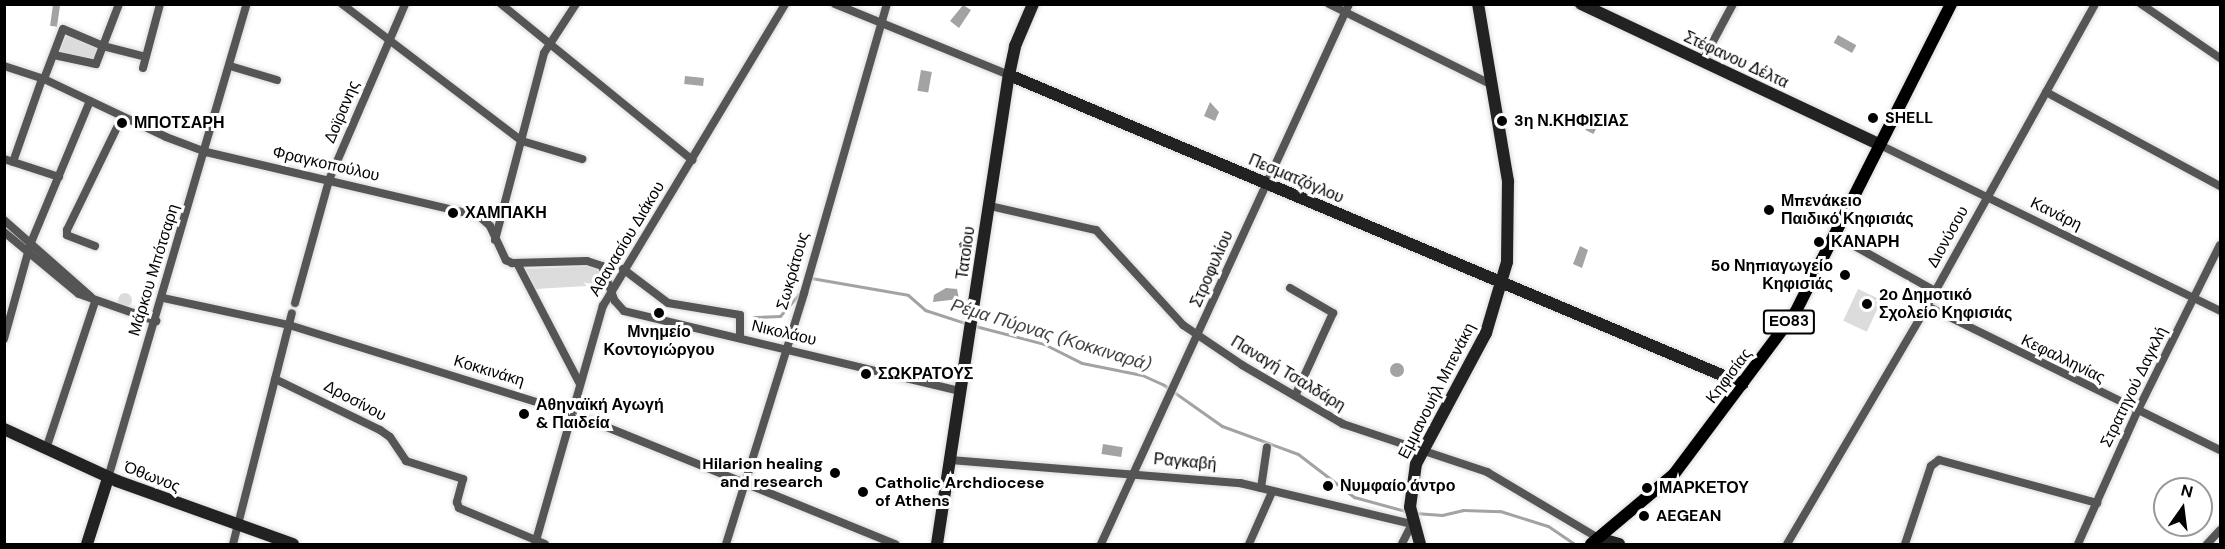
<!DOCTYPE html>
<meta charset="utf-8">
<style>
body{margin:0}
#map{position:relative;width:2225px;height:549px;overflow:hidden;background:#fff;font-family:"DM Sans",sans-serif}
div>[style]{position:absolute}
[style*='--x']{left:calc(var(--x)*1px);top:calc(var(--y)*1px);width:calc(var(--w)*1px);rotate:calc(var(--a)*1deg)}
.green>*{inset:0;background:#dcdcdc;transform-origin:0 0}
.round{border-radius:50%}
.water>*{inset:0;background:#a3a3a3;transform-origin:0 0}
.stream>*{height:3px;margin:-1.5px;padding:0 1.5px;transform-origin:1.5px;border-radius:1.5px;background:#a3a3a3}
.roads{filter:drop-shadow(0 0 2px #dbdbdb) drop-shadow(0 0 2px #dbdbdb)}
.street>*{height:8px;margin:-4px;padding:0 4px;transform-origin:4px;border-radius:4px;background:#555}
.secondary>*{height:12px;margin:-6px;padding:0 6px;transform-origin:6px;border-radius:6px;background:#222}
.primary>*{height:12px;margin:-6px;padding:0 6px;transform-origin:6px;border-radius:6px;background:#000}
.dots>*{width:16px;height:16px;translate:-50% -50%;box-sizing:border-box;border:3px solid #fff;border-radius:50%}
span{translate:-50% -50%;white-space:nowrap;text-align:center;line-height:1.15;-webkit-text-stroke:6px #fff;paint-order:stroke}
.shield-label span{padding:2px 4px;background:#fff;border:2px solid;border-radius:4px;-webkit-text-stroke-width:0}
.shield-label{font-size:15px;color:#000;font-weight:700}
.street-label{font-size:16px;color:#000}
.poi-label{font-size:16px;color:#000;font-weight:700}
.left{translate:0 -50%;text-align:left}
.right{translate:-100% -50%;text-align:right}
.water-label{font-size:18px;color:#444;font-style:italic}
.frame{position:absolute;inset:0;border:6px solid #000;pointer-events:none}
.north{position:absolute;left:2153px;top:477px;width:60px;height:60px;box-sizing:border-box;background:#fff;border:2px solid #999;border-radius:50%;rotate:14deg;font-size:16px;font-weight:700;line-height:24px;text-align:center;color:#000}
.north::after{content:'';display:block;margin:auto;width:21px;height:27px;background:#000;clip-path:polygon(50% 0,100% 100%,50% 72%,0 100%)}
</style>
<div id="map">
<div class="green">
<i style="clip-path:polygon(66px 35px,99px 48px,94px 61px,59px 53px)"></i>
<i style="clip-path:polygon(591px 266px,600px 271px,604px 285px,535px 289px,526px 269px)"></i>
<i style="left:1858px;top:289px;width:26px;height:35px;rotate:25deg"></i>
<i class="round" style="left:118px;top:293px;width:14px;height:14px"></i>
</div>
<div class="water">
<i style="left:53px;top:5px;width:7px;height:21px;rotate:8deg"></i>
<i style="clip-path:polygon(963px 5px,971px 10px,959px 28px,950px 21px)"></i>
<i style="left:1838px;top:35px;width:21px;height:9px;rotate:29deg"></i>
<i style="left:921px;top:70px;width:11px;height:21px;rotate:10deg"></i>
<i style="left:685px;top:76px;width:19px;height:8px;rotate:6deg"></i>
<i style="clip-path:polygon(1210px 102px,1219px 112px,1215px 121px,1204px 116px)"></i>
<i style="left:1594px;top:113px;width:9px;height:19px;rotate:27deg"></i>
<i style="clip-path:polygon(1580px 246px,1588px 250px,1582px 268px,1573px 264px)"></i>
<i style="clip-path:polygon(946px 288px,957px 289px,959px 299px,933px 302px,934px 295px)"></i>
<i class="round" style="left:1390px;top:363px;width:14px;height:14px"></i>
<i style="left:1103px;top:444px;width:20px;height:10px;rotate:9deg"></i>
</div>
<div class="stream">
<i style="--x:811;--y:278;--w:98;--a:9.9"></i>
<i style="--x:908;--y:295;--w:23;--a:41"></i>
<i style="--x:925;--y:310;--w:45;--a:18"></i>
<i style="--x:753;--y:317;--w:27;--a:-2"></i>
<i style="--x:780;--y:316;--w:30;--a:-49"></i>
<i style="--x:975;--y:326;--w:71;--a:14.6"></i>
<i style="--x:1044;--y:344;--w:42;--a:26.6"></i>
<i style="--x:1082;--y:363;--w:61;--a:11.3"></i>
<i style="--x:1142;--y:375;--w:24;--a:24"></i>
<i style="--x:1164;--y:385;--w:71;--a:35.3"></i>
<i style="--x:1222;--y:426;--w:81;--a:20.2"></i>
<i style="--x:1298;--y:454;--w:71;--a:37.5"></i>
<i style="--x:1354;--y:497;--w:57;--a:15.3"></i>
<i style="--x:1415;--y:513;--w:27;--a:4"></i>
<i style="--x:1442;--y:515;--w:22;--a:-13"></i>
<i style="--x:1463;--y:510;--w:37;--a:2"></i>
<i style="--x:1500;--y:511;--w:50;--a:17.4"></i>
<i style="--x:1548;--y:526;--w:32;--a:34"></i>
</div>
<div class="roads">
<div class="street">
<i style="--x:342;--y:4;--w:226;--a:37.3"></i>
<i style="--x:522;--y:141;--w:63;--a:16.7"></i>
<i style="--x:501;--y:4;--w:247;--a:39.2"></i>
<i style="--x:835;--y:4;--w:188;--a:22.2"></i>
<i style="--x:1329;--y:4;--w:182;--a:26.4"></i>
<i style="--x:2141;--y:4;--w:96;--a:34.4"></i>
<i style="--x:54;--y:55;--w:43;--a:12.1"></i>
<i style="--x:96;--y:64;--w:64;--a:-69"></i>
<i style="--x:1702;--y:62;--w:66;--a:-61.9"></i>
<i style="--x:4;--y:66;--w:42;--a:18"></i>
<i style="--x:44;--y:79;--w:135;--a:25.4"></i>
<i style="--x:166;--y:137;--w:43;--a:20.6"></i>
<i style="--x:206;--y:152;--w:280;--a:13.2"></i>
<i style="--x:479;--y:216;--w:15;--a:42"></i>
<i style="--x:490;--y:226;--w:38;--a:65"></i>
<i style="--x:506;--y:260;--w:7;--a:27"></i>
<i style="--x:512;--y:263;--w:75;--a:-1.5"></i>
<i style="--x:587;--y:261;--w:16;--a:18"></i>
<i style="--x:602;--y:266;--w:37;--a:70"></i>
<i style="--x:615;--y:301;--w:13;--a:48"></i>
<i style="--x:624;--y:311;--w:346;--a:13.4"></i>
<i style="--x:230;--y:66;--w:49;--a:16.6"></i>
<i style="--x:143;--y:68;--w:66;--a:-75.1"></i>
<i style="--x:44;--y:79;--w:53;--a:-69.2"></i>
<i style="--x:63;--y:29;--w:43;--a:23"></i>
<i style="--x:103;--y:46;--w:44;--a:14.3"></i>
<i style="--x:2046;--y:92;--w:198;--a:28.4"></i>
<i style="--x:1878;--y:144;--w:381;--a:26"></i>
<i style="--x:4;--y:159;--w:58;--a:18.1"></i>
<i style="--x:13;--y:162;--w:88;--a:-70.7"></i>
<i style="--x:990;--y:206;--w:109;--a:12.8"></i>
<i style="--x:1096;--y:230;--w:129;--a:47.5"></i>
<i style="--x:1183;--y:325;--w:71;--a:34.1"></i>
<i style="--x:1242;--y:365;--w:117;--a:30.3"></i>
<i style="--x:1343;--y:424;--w:152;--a:18.4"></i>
<i style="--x:1487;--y:472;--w:129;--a:30.7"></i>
<i style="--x:4;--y:220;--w:116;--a:41.5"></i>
<i style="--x:4;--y:232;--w:97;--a:39.6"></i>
<i style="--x:79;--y:294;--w:82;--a:19.3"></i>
<i style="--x:1833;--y:234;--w:117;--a:29.2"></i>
<i style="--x:495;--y:240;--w:193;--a:-75.3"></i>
<i style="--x:544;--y:53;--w:59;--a:-56.9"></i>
<i style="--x:95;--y:246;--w:30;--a:-159"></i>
<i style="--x:67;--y:235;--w:5;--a:-90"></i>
<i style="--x:67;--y:230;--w:126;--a:-64"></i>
<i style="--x:518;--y:265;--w:134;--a:62.5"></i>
<i style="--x:623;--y:269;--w:56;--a:37.1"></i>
<i style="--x:668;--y:303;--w:73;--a:9.5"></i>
<i style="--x:740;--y:315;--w:23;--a:90"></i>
<i style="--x:1290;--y:288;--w:50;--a:30.2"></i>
<i style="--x:1333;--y:313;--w:91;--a:114.6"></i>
<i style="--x:163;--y:298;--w:129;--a:12.1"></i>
<i style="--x:289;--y:325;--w:296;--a:17.3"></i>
<i style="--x:572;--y:413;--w:349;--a:22.1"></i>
<i style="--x:295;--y:303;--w:128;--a:-74.5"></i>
<i style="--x:329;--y:180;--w:192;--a:-66.6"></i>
<i style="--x:1927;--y:306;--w:326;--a:26.2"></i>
<i style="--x:4;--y:339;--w:98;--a:-74.5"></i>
<i style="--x:30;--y:245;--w:156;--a:-67.4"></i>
<i style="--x:275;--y:379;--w:117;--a:25.9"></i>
<i style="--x:380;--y:430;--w:12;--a:35"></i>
<i style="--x:390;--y:437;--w:29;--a:56"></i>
<i style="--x:406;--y:461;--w:60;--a:17.5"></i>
<i style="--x:463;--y:479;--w:24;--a:105"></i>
<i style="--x:457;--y:502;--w:6;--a:72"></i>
<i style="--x:459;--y:508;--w:93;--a:22.7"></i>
<i style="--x:46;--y:449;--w:155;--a:-71.6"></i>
<i style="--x:951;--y:460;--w:290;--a:4.6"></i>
<i style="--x:1240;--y:483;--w:177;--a:13.4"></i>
<i style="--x:1412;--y:524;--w:22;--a:117"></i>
<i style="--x:108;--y:478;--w:494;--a:-73.7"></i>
<i style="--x:1261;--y:488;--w:41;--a:-81.7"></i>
<i style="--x:233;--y:544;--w:238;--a:-75.7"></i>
<i style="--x:535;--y:544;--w:248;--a:-74.1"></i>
<i style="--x:603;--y:306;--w:353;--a:-58.9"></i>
<i style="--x:726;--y:544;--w:263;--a:-72.7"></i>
<i style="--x:804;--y:293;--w:301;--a:-74"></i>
<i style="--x:1101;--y:544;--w:594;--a:-65.33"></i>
<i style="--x:1249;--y:544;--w:57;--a:-66.1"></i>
<i style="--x:1787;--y:544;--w:276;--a:-59.5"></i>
<i style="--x:1927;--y:306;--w:346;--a:-60.9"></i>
<i style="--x:1905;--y:544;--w:82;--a:-71.6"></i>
<i style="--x:1931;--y:466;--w:10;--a:-37"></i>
<i style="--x:1939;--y:460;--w:164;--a:15.2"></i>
<i style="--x:2078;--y:544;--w:145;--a:-65.9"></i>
<i style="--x:2137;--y:412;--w:186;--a:-63.6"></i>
<i style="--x:2207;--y:544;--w:19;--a:-47"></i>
</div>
<div class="secondary">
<i style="--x:1581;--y:4;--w:328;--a:25.2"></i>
<i style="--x:1009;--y:75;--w:796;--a:22.83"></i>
<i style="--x:4;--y:429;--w:124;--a:24.7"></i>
<i style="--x:117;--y:481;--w:187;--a:19.7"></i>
<i style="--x:1598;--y:538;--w:22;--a:16"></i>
<i style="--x:87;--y:544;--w:69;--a:-72.3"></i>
<i style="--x:937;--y:544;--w:474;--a:-81.3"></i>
<i style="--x:1009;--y:75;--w:30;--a:-78"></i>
<i style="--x:1015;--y:46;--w:46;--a:-66.8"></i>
<i style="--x:1420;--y:544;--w:38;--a:-105"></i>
<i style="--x:1410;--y:507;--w:43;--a:-82.1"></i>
<i style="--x:1416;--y:464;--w:149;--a:-61.9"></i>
<i style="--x:1486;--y:333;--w:74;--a:-73.5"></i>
<i style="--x:1507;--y:262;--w:81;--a:-89.3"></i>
<i style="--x:1508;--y:181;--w:180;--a:-99.6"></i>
</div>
<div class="primary">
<i style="--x:1591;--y:544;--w:109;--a:-40.1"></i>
<i style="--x:1674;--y:474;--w:201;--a:-53.1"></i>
<i style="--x:1795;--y:313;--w:346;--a:-63.2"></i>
</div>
</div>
<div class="dots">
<i style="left:1873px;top:118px;background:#000"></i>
<i style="left:1502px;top:121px;background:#000"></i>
<i style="left:122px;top:123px;background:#000"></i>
<i style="left:1769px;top:210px;background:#000"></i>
<i style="left:453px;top:213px;background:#000"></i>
<i style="left:1819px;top:242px;background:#000"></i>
<i style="left:1845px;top:275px;background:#000"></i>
<i style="left:1867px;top:304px;background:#000"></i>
<i style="left:659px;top:313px;background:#000"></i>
<i style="left:866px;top:374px;background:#000"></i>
<i style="left:524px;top:414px;background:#000"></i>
<i style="left:835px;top:473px;background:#000"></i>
<i style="left:1328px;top:486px;background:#000"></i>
<i style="left:1647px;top:488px;background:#000"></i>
<i style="left:863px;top:492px;background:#000"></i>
<i style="left:1644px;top:516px;background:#000"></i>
</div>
<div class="shield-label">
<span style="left:1789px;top:322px">ΕΟ83</span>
</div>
<div class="street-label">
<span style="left:1736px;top:60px;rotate:25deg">Στέφανου Δέλτα</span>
<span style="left:342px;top:112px;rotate:-67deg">Δοϊρανης</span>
<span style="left:326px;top:164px;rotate:13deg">Φραγκοπούλου</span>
<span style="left:1296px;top:179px;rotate:23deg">Πεσματζόγλου</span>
<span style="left:2056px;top:214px;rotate:26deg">Κανάρη</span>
<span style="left:1948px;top:237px;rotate:-61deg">Διονύσου</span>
<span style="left:627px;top:239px;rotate:-59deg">Αθανασίου Διάκου</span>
<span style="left:966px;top:253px;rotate:-82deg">Τατοΐου</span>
<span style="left:1212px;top:269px;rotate:-66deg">Στροφυλίου</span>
<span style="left:154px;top:270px;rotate:-73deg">Μάρκου Μπότσαρη</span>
<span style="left:793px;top:271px;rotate:-74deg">Σωκράτους</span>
<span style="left:784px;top:333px;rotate:13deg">Νικολάου</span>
<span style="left:2063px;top:359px;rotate:26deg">Κεφαλληνίας</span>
<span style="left:489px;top:371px;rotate:17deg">Κοκκινάκη</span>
<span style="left:1288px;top:374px;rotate:31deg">Παναγή Τσαλδάρη</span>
<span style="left:1729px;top:376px;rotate:-53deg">Κηφισίας</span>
<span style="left:2134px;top:387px;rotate:-64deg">Στρατηγού Δαγκλή</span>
<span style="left:1437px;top:391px;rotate:-63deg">Εμμανουήλ Μπενάκη</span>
<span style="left:355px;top:401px;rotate:28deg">Δροσίνου</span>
<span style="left:1185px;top:462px;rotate:5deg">Ραγκαβή</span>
<span style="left:152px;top:477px;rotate:21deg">Όθωνος</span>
</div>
<div class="poi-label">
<span class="left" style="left:1885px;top:118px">SHELL</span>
<span class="left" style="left:1514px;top:121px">3η Ν.ΚΗΦΙΣΙΑΣ</span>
<span class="left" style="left:134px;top:123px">ΜΠΟΤΣΑΡΗ</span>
<span class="left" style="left:1781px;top:210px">Μπενάκειο<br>Παιδικό Κηφισιάς</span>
<span class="left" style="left:465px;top:213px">ΧΑΜΠΑΚΗ</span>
<span class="left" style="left:1831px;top:242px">ΚΑΝΑΡΗ</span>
<span class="right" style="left:1833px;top:275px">5ο Νηπιαγωγείο<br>Κηφισιάς</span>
<span class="left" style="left:1879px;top:304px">2ο Δημοτικό<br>Σχολείο Κηφισιάς</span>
<span style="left:659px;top:341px">Μνημείο<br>Κοντογιώργου</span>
<span class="left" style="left:878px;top:374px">ΣΩΚΡΑΤΟΥΣ</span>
<span class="left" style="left:536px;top:414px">Αθηναϊκή Αγωγή<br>&amp; Παιδεία</span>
<span class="right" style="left:823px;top:473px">Hilarion healing<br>and research</span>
<span class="left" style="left:875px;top:492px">Catholic Archdiocese<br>of Athens</span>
<span class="left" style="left:1340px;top:486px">Νυμφαίο άντρο</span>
<span class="left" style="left:1659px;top:488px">ΜΑΡΚΕΤΟΥ</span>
<span class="left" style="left:1656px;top:516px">AEGEAN</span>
</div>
<div class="water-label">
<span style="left:1051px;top:335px;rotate:17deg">Ρέμα Πύρνας (Κοκκιναρά)</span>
</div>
<div class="frame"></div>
<div class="north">N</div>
</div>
